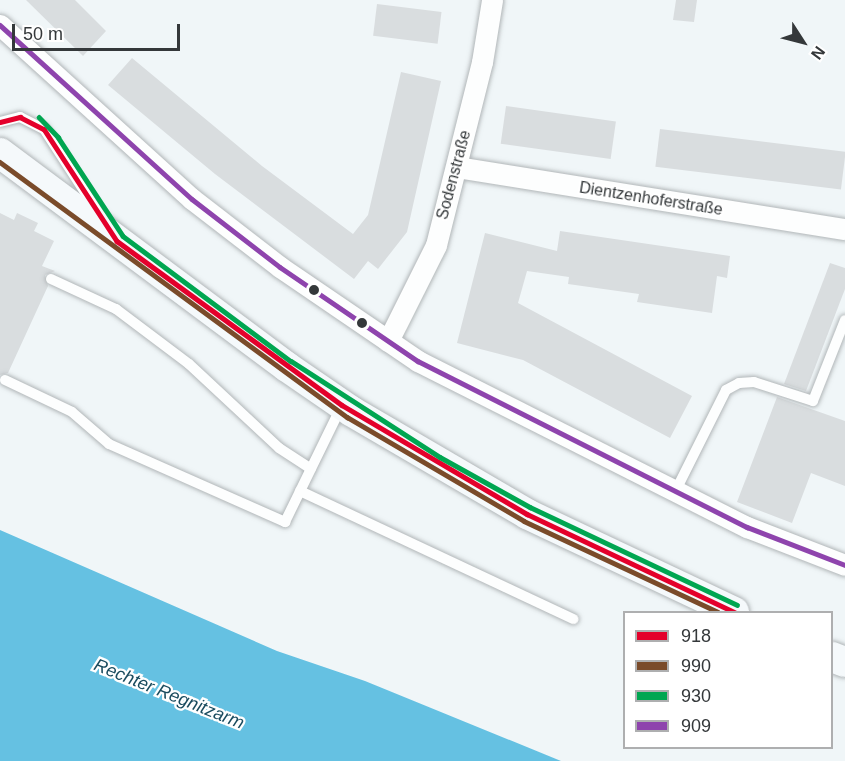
<!DOCTYPE html>
<meta charset="utf-8">
<style>
body{margin:0}
#map{position:relative;width:845px;height:761px;overflow:hidden;background:#f0f6f8;font-family:Arial,sans-serif}
div>[style]{position:absolute}
[style*='--x']{left:calc(var(--x)*1px);top:calc(var(--y)*1px);width:calc(var(--w)*1px);rotate:calc(var(--a)*1deg)}
.water>*{inset:0;background:#65c1e2}
.building>*{inset:0;background:#d9dddf;transform-origin:0 0}
.roads{filter:drop-shadow(0 0 2px #b1b6b8) drop-shadow(0 0 2px #b1b6b8)}
.lane>*{height:10px;margin:-5px;padding:0 5px;transform-origin:5px;border-radius:5px;background:#fdfefe}
.street>*{height:21px;margin:-10.5px;padding:0 10.5px;transform-origin:10.5px;border-radius:10.5px;background:#fdfefe}
.secondary>*{height:30px;margin:-15px;padding:0 15px;transform-origin:15px;border-radius:15px;background:#f5f9fb}
.bus-1>*{height:4.5px;margin:-2.25px;padding:0 2.25px;transform-origin:2.25px;border-radius:2.25px;background:#e4002b}
.bus-2>*{height:4.5px;margin:-2.25px;padding:0 2.25px;transform-origin:2.25px;border-radius:2.25px;background:#7a4b2a}
.bus-3>*{height:4.5px;margin:-2.25px;padding:0 2.25px;transform-origin:2.25px;border-radius:2.25px;background:#00a651}
.bus-4>*{height:4.5px;margin:-2.25px;padding:0 2.25px;transform-origin:2.25px;border-radius:2.25px;background:#8e44ad}
.dots>*{width:16px;height:16px;translate:-50% -50%;box-sizing:border-box;border:3px solid #fff;border-radius:50%}
span{translate:-50% -50%;white-space:nowrap;text-align:center;line-height:1.15;-webkit-text-stroke:4.5px #fff;paint-order:stroke}
.street-label{font-size:16px;color:#34383a}
.water-label{font-size:18px;color:#1a4c5f;font-style:italic}
.legend{position:absolute;left:623px;top:611px;width:210px;height:138px;box-sizing:border-box;background:#fff;border:2px solid #aeafb0;margin:0;padding:8px 10px;list-style:none;font-size:18px;color:#34383a}
.legend li{display:flex;align-items:center;gap:12px;height:30px}
.legend b{width:30px;border:2px solid #aeafb0}
.north{position:absolute;left:773px;top:12px;width:60px;height:60px;-webkit-text-stroke:4px #fff;paint-order:stroke;rotate:126deg;font-size:16px;font-weight:700;line-height:24px;text-align:center;color:#34383a}
.north::after{content:'';display:block;margin:auto;width:21px;height:27px;background:#34383a;clip-path:polygon(50% 0,100% 100%,50% 72%,0 100%)}
.scale{position:absolute;left:12px;top:24px;width:168px;height:27px;box-sizing:border-box;border:3px solid #34383a;border-top:0;padding-left:8px;font-size:18px;line-height:21px;white-space:nowrap;color:#34383a;-webkit-text-stroke:4px #fff;paint-order:stroke}
</style>
<div id="map">
<div class="water">
<i style="clip-path:polygon(0 530px,277px 651px,365px 681px,561px 761px,0 761px)"></i>
</div>
<div class="building">
<i style="clip-path:polygon(26px 0,75px 0,106px 31px,83px 56px)"></i>
<i style="clip-path:polygon(676px 0,697px 0,694px 22px,673px 20px)"></i>
<i style="left:377px;top:4px;width:65px;height:32px;rotate:7deg"></i>
<i style="clip-path:polygon(132px 58px,262px 166px,353px 234px,368px 215px,401px 72px,441px 81px,407px 232px,378px 269px,368px 261px,354px 279px,215px 174px,108px 85px)"></i>
<i style="left:506px;top:106px;width:111px;height:38px;rotate:8deg"></i>
<i style="left:660px;top:129px;width:187px;height:38px;rotate:7deg"></i>
<i style="clip-path:polygon(0 213px,14px 220px,17px 213px,38px 223px,34px 231px,54px 241px,42px 266px,55px 271px,45px 275px,48px 286px,8px 373px,0 375px)"></i>
<i style="clip-path:polygon(560px 231px,730px 256px,727px 278px,717px 276px,712px 313px,637px 302px,639px 294px,568px 284px,569px 277px,527px 271px,518px 303px,692px 396px,670px 438px,523px 360px,457px 343px,485px 233px,557px 251px)"></i>
<i style="clip-path:polygon(830px 263px,845px 268px,845px 289px,806px 391px,784px 384px)"></i>
<i style="clip-path:polygon(777px 397px,845px 421px,845px 486px,811px 473px,792px 523px,737px 502px)"></i>
</div>
<div class="roads">
<div class="lane">
<i style="--x:0;--y:122;--w:21;--a:-14"></i>
<i style="--x:20;--y:117;--w:27;--a:27"></i>
<i style="--x:44;--y:129;--w:101;--a:57.1"></i>
<i style="--x:51;--y:279;--w:72;--a:24.8"></i>
<i style="--x:116;--y:309;--w:91;--a:37"></i>
<i style="--x:189;--y:364;--w:123;--a:43"></i>
<i style="--x:279;--y:448;--w:38;--a:33"></i>
<i style="--x:5;--y:380;--w:74;--a:25.5"></i>
<i style="--x:72;--y:412;--w:49;--a:40.9"></i>
<i style="--x:109;--y:444;--w:193;--a:23.9"></i>
<i style="--x:285;--y:522;--w:128;--a:-64"></i>
<i style="--x:300;--y:491;--w:302;--a:25.1"></i>
<i style="--x:675;--y:492;--w:114;--a:-63.4"></i>
<i style="--x:726;--y:390;--w:15;--a:-28"></i>
<i style="--x:739;--y:383;--w:15;--a:-4"></i>
<i style="--x:754;--y:382;--w:62;--a:17.9"></i>
<i style="--x:813;--y:401;--w:87;--a:-68.4"></i>
</div>
<div class="street">
<i style="--x:0;--y:25;--w:259;--a:42.2"></i>
<i style="--x:192;--y:199;--w:111;--a:37.7"></i>
<i style="--x:280;--y:267;--w:167;--a:34.3"></i>
<i style="--x:418;--y:361;--w:369;--a:26.8"></i>
<i style="--x:747;--y:527;--w:105;--a:21.2"></i>
<i style="--x:457;--y:167;--w:393;--a:9.1"></i>
<i style="--x:388;--y:341;--w:107;--a:-63.4"></i>
<i style="--x:436;--y:245;--w:189;--a:-75.9"></i>
<i style="--x:482;--y:62;--w:63;--a:-80.8"></i>
</div>
<div class="secondary">
<i style="--x:0;--y:153;--w:358;--a:36.7"></i>
<i style="--x:287;--y:367;--w:78;--a:34.5"></i>
<i style="--x:351;--y:411;--w:204;--a:30.3"></i>
<i style="--x:527;--y:514;--w:229;--a:25.3"></i>
<i style="--x:832;--y:657;--w:14;--a:21"></i>
</div>
</div>
<div class="bus-1">
<i style="--x:0;--y:122;--w:21;--a:-14"></i>
<i style="--x:20;--y:117;--w:27;--a:27"></i>
<i style="--x:44;--y:129;--w:134;--a:56.9"></i>
<i style="--x:117;--y:241;--w:278;--a:36.1"></i>
<i style="--x:342;--y:405;--w:215;--a:30.5"></i>
<i style="--x:527;--y:514;--w:229;--a:25.3"></i>
</div>
<div class="bus-2">
<i style="--x:0;--y:162;--w:431;--a:36.3"></i>
<i style="--x:347;--y:417;--w:205;--a:30.4"></i>
<i style="--x:524;--y:521;--w:214;--a:25.1"></i>
</div>
<div class="bus-3">
<i style="--x:39;--y:117;--w:28;--a:46"></i>
<i style="--x:58;--y:137;--w:118;--a:56.7"></i>
<i style="--x:123;--y:236;--w:209;--a:36.7"></i>
<i style="--x:291;--y:361;--w:177;--a:32.8"></i>
<i style="--x:440;--y:457;--w:103;--a:29.1"></i>
<i style="--x:530;--y:507;--w:229;--a:25.3"></i>
</div>
<div class="bus-4">
<i style="--x:0;--y:25;--w:259;--a:42.2"></i>
<i style="--x:192;--y:199;--w:111;--a:37.7"></i>
<i style="--x:280;--y:267;--w:167;--a:34.3"></i>
<i style="--x:418;--y:361;--w:369;--a:26.8"></i>
<i style="--x:747;--y:527;--w:105;--a:21.2"></i>
</div>
<div class="dots">
<i style="left:314px;top:290px;background:#34383a"></i>
<i style="left:362px;top:323px;background:#34383a"></i>
</div>
<div class="street-label">
<span style="left:454px;top:175px;rotate:-75deg">Sodenstraße</span>
<span style="left:651px;top:199px;rotate:9deg">Dientzenhoferstraße</span>
</div>
<div class="water-label">
<span style="left:169px;top:694px;rotate:22deg">Rechter Regnitzarm</span>
</div>
<ul class="legend">
<li><b style="height:8px;background:#e4002b"></b>918</li>
<li><b style="height:8px;background:#7a4b2a"></b>990</li>
<li><b style="height:8px;background:#00a651"></b>930</li>
<li><b style="height:8px;background:#8e44ad"></b>909</li>
</ul>
<div class="north">N</div>
<div class="scale">50 m</div>
</div>
